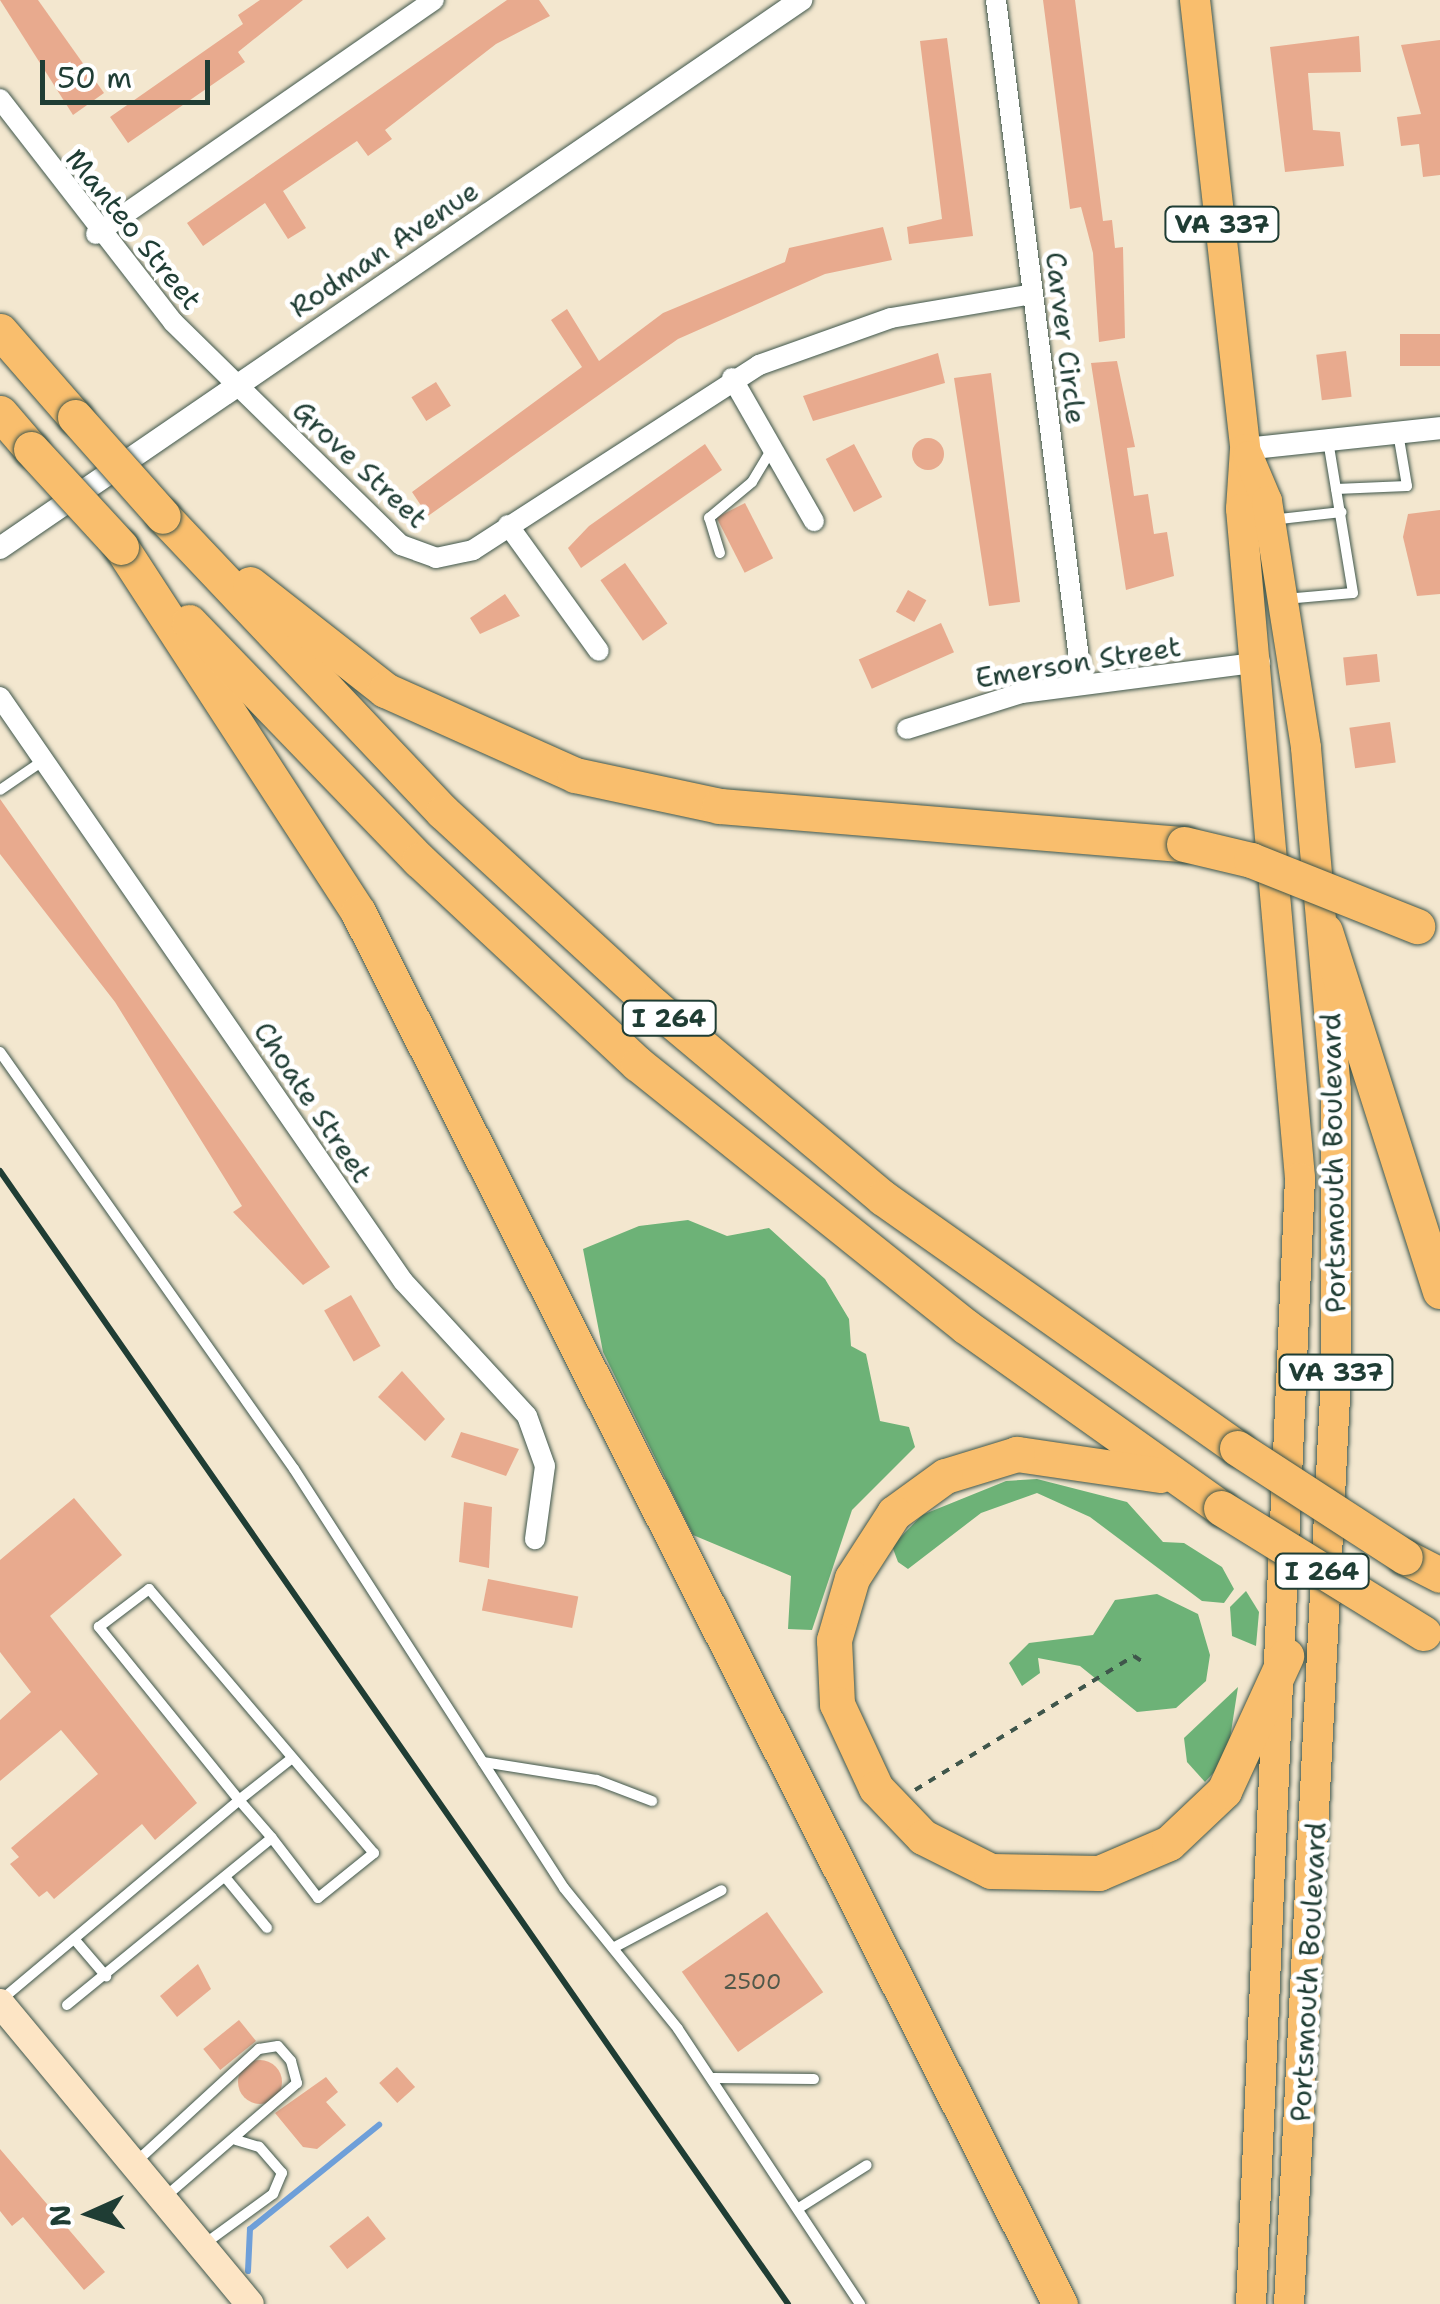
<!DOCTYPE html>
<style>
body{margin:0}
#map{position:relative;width:1440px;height:2304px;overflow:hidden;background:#f3e7cf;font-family:"Shantell Sans",sans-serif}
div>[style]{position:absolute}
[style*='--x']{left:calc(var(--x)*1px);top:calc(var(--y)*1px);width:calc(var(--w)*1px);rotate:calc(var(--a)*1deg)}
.forest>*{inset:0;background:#6db277}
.stream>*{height:6px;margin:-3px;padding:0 3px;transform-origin:3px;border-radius:3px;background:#6e9fd9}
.building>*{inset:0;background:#e8aa8e;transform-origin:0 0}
.round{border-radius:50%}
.path>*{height:4px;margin-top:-2px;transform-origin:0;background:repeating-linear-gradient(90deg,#3f564b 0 8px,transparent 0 16px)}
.roads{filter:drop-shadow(0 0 2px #3f564b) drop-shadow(0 0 2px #3f564b)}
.service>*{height:10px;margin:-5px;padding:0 5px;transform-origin:5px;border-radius:5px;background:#fff}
.minor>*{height:20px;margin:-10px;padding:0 10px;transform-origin:10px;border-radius:10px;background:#fff}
.tertiary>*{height:22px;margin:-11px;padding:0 11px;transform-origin:11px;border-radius:11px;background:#fff}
.secondary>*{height:28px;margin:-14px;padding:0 14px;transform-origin:14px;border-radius:14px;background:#fde5c5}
.primary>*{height:30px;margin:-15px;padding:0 15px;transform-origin:15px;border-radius:15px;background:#f9be6d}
.motorway>*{height:35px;margin:-17.5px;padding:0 17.5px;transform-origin:17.5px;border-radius:17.5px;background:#f9be6d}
.rail>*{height:6px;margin:-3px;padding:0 3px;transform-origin:3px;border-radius:3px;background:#1f3d34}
.bridges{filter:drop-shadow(0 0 2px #3f564b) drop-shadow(0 0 2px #3f564b)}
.motorway-bridge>*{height:35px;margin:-17.5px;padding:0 17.5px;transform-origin:17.5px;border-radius:17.5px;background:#f9be6d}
span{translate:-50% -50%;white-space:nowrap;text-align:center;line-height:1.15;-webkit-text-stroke:10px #fff;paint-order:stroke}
.number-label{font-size:22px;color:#51584a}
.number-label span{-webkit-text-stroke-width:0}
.shield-label span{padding:2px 8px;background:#fff;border:2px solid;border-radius:8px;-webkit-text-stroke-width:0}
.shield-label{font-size:25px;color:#1f3d34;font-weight:700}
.street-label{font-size:28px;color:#1f3d34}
.north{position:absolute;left:40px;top:2164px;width:100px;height:100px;-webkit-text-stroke:8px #fff;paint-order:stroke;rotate:267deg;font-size:28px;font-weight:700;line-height:40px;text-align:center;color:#1f3d34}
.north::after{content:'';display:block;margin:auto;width:35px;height:45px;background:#1f3d34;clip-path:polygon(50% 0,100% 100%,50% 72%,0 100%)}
.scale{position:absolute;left:40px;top:60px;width:170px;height:45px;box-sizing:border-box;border:5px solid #1f3d34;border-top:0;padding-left:12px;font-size:30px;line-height:35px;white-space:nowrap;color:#1f3d34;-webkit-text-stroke:8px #fff;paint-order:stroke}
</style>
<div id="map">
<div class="forest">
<i style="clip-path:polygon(688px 1220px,727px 1236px,769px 1228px,825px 1279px,849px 1319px,851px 1346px,866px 1354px,880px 1421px,909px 1427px,915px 1447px,852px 1510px,812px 1630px,788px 1629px,791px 1576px,693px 1535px,603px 1352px,583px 1249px,639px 1226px)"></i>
<i style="clip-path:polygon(1037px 1479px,1127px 1502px,1163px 1542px,1184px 1543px,1222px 1567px,1234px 1589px,1224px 1603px,1202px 1601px,1090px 1517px,1037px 1493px,981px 1513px,908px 1569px,898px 1562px,892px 1546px,922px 1515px,1006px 1481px)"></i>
<i style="clip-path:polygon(1246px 1591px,1259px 1612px,1256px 1646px,1232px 1636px,1230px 1607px)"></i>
<i style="clip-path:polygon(1157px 1594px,1198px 1614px,1210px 1655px,1206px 1681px,1176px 1708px,1137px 1712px,1080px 1666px,1038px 1658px,1040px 1673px,1022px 1686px,1009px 1663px,1029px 1643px,1093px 1635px,1115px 1600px)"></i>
<i style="clip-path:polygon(1238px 1687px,1227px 1758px,1205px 1782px,1187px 1762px,1184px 1738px)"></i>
</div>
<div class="stream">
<i style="--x:248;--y:2271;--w:42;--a:-87.3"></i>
<i style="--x:250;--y:2229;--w:166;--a:-38.9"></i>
</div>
<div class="building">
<i style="clip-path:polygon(0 0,38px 0,104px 93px,73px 115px)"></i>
<i style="clip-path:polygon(260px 0,303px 0,238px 52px,245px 62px,128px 143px,110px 117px,243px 24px,238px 15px)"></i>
<i style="clip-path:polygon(507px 0,539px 0,550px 16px,496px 44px,385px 130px,392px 139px,368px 156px,357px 141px,283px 191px,306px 228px,288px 239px,265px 203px,203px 246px,187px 223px)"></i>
<i style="clip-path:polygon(1043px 0,1075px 0,1103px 221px,1112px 220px,1115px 248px,1123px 247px,1125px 338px,1099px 342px,1093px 253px,1081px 207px,1070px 209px)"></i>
<i style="clip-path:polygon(1359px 36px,1361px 72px,1308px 73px,1313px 130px,1340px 132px,1344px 166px,1285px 172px,1270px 47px)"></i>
<i style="clip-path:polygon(947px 38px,973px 236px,909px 244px,907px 227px,942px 219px,920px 41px)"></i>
<i style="clip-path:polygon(1440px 40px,1440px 175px,1423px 177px,1419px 144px,1401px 146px,1397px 117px,1421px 114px,1401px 45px)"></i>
<i style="clip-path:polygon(883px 227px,892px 260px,825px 274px,678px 339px,428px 516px,412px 492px,582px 367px,551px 320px,567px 309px,599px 361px,663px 313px,785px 262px,789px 248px)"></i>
<i style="left:1440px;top:334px;width:32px;height:40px;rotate:90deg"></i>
<i style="left:1346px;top:351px;width:46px;height:30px;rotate:83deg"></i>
<i style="clip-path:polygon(938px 353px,945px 383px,813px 421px,803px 396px)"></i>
<i style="clip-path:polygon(1117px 361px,1135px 447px,1127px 448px,1134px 496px,1148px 494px,1154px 534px,1167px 532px,1174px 576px,1126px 590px,1091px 363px)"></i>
<i style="clip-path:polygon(991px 373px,1020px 602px,989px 606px,954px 378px)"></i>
<i style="left:436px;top:382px;width:28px;height:29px;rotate:58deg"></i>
<i class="round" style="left:912px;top:438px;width:32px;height:32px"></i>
<i style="clip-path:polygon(705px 444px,722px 470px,581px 568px,568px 548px,589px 526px)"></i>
<i style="left:854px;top:444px;width:60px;height:32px;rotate:62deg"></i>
<i style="left:745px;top:503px;width:62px;height:32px;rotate:63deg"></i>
<i style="clip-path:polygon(1440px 510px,1440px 594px,1417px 596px,1403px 537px,1408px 514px)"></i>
<i style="left:625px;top:563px;width:74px;height:30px;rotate:55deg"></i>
<i style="left:908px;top:590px;width:21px;height:25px;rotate:29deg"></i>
<i style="clip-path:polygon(505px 594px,520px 616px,480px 634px,470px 618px)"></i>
<i style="left:941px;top:623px;width:32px;height:90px;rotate:66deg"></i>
<i style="left:1377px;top:654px;width:28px;height:34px;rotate:84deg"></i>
<i style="left:1390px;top:722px;width:41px;height:41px;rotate:82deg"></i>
<i style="clip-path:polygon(0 799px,330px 1267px,303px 1285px,233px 1212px,242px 1206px,115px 1002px,0 854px)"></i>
<i style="left:351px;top:1295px;width:59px;height:31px;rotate:60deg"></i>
<i style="clip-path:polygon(402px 1371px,445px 1419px,425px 1441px,378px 1397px)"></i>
<i style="clip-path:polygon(461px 1432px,519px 1449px,506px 1476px,451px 1457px)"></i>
<i style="clip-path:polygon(74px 1498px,122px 1555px,50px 1616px,197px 1803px,155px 1840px,142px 1824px,54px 1899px,47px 1891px,39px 1897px,10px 1864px,19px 1857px,11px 1848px,98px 1774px,61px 1730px,0 1781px,0 1720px,31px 1692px,0 1652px,0 1560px)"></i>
<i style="clip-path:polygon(464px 1502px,492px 1507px,489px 1568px,459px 1562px)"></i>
<i style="left:488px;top:1579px;width:92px;height:32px;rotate:11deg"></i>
<i style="left:767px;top:1912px;width:98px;height:104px;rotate:55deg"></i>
<i style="clip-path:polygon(198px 1964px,211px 1989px,177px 2017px,160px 1996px)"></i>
<i style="left:239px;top:2020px;width:27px;height:46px;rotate:51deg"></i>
<i class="round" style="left:238px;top:2060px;width:44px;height:44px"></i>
<i style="left:397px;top:2067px;width:27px;height:24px;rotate:48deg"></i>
<i style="clip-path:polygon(326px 2077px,338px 2092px,326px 2102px,346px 2125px,317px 2149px,303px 2147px,275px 2113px)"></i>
<i style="clip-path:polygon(0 2149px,105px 2272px,84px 2290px,23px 2217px,12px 2226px,0 2211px)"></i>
<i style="left:368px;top:2216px;width:29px;height:49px;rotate:52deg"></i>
</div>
<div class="path">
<i style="--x:915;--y:1790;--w:257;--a:-31.5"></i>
<i style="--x:1134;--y:1656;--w:11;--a:34"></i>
</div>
<div class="roads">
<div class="service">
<i style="--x:1336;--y:489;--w:71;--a:-2.4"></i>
<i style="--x:1407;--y:486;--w:54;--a:-99.6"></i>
<i style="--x:1271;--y:520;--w:71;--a:-6.4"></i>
<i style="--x:720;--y:553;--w:37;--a:-107"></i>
<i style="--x:709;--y:518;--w:56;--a:-39.9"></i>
<i style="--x:752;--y:482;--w:37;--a:-59"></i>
<i style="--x:1285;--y:599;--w:68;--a:-5"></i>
<i style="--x:1353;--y:593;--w:154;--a:-99.3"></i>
<i style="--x:0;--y:790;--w:53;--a:-34.3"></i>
<i style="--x:0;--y:1052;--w:510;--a:54.81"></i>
<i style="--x:294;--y:1469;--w:498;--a:57.2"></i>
<i style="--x:564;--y:1888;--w:181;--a:51"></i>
<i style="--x:678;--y:2029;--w:330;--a:56.5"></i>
<i style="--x:483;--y:1762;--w:115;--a:9"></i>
<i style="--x:597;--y:1780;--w:59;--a:20.9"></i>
<i style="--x:225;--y:1877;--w:66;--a:50.5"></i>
<i style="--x:75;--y:1940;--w:48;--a:49.3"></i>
<i style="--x:613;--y:1948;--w:123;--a:-28"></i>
<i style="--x:1;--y:2000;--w:311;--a:-40"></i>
<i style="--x:239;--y:1800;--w:223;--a:-129"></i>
<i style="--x:99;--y:1627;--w:63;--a:-37.2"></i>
<i style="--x:149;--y:1589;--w:347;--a:49.6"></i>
<i style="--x:374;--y:1853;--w:72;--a:141.2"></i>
<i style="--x:318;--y:1898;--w:76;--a:-127.5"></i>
<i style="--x:67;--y:2005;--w:264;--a:-39.2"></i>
<i style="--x:272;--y:1838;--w:50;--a:-131"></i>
<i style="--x:239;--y:1800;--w:66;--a:-38.3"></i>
<i style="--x:713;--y:2078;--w:101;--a:0.6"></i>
<i style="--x:137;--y:2161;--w:166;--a:-42.6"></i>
<i style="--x:259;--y:2049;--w:19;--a:-9"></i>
<i style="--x:278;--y:2046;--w:20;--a:49"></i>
<i style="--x:291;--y:2061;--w:23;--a:75"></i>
<i style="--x:297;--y:2083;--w:176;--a:139.2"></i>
<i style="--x:799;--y:2208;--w:80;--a:-32.3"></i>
<i style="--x:203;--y:2245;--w:87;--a:-36.1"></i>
<i style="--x:273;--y:2194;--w:23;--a:-67"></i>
<i style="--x:282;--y:2173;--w:35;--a:-131"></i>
<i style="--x:259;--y:2147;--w:24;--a:-163"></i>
</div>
<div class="minor">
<i style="--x:996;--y:0;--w:688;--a:82.82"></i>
<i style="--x:0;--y:99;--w:282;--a:52.2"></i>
<i style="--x:173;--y:322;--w:319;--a:44.4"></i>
<i style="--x:401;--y:545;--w:37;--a:20"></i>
<i style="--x:436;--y:558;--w:38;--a:-12"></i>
<i style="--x:473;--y:550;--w:341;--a:-32.9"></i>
<i style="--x:759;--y:365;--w:140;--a:-19.6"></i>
<i style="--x:891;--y:318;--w:144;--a:-9.6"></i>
<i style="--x:96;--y:234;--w:411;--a:-34.7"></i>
<i style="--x:732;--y:378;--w:165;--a:60.2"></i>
<i style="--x:508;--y:525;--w:155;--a:54.2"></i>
<i style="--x:0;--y:697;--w:710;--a:55.39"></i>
<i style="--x:403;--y:1281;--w:183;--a:47.4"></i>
<i style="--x:527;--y:1416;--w:53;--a:70.2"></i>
<i style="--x:545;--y:1466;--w:74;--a:97.8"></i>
<i style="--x:907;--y:729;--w:121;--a:-17.4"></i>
<i style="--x:1022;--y:693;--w:240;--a:-7.4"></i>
</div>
<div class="tertiary">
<i style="--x:1245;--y:449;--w:196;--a:-6.1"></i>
<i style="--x:0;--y:548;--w:971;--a:-34.38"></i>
</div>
<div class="secondary">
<i style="--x:0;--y:2003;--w:391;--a:50.3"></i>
</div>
<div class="primary">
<i style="--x:1195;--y:0;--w:452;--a:83.6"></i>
<i style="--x:1245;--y:449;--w:60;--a:93.8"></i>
<i style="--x:1241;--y:509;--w:672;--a:84.96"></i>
<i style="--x:1300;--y:1178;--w:1127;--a:92.49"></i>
<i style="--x:1248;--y:456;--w:49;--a:67.1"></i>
<i style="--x:1267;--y:501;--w:250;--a:81"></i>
<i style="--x:1306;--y:748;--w:343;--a:85"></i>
<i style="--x:1336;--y:1090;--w:287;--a:90"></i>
<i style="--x:1336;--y:1377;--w:928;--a:92.9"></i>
</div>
<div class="motorway">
<i style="--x:0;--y:331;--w:114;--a:48.9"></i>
<i style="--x:0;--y:413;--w:48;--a:49.3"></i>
<i style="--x:163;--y:516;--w:407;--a:46.6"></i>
<i style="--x:443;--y:812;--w:285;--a:42.6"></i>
<i style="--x:653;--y:1005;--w:300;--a:40"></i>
<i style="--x:883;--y:1198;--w:433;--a:35.2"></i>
<i style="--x:121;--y:547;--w:435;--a:57"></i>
<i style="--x:358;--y:912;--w:1559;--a:63.24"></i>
<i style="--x:250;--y:584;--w:172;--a:38.1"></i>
<i style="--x:385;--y:690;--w:208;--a:24.1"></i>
<i style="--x:575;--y:775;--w:147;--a:12.1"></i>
<i style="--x:719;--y:806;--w:467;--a:4.7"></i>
<i style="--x:189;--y:622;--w:331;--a:46"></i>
<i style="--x:419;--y:860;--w:299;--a:43"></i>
<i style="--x:638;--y:1064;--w:419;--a:38.7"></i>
<i style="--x:965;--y:1326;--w:314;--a:35.4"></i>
<i style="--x:1325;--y:931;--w:378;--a:72.3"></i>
<i style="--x:1160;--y:1475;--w:145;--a:-171.6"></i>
<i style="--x:1017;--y:1454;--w:75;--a:163"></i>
<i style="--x:945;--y:1476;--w:63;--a:144"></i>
<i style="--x:894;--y:1513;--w:77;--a:122.9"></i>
<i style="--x:852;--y:1578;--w:65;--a:106.2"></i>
<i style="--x:834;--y:1640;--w:64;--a:87.3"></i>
<i style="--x:837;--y:1704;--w:93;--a:65.1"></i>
<i style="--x:876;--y:1788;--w:68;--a:46.2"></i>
<i style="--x:923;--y:1837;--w:76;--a:26.6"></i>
<i style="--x:991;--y:1871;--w:108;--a:1.1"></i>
<i style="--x:1099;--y:1873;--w:76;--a:-23.2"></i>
<i style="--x:1169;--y:1843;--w:76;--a:-43.4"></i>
<i style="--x:1224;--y:1791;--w:149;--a:-65.3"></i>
<i style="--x:1405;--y:1557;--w:39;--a:27"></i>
</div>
</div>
<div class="rail">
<i style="--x:0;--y:1171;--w:1380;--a:55.18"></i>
</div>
<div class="bridges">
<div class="motorway-bridge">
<i style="--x:75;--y:417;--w:132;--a:48.4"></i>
<i style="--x:31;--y:449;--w:133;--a:47.4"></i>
<i style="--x:1184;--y:844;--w:69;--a:13.4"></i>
<i style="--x:1251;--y:860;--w:179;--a:21.7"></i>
<i style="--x:1237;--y:1448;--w:200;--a:33"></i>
<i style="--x:1221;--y:1508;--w:238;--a:31.7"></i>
</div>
</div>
<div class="number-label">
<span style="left:752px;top:1982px">2500</span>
</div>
<div class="shield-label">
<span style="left:1222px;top:224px">VA 337</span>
<span style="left:669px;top:1018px">I 264</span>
<span style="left:1336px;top:1372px">VA 337</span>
<span style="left:1322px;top:1571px">I 264</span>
</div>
<div class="street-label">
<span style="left:134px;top:229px;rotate:51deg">Manteo Street</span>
<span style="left:384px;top:249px;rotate:-34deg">Rodman Avenue</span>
<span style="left:1066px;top:338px;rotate:83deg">Carver Circle</span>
<span style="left:360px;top:464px;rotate:43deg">Grove Street</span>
<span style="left:1078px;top:662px;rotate:-9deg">Emerson Street</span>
<span style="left:313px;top:1102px;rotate:56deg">Choate Street</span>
<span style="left:1333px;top:1163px;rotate:-91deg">Portsmouth Boulevard</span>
<span style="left:1308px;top:1972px;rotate:-87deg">Portsmouth Boulevard</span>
</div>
<div class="north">N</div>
<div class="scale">50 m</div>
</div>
